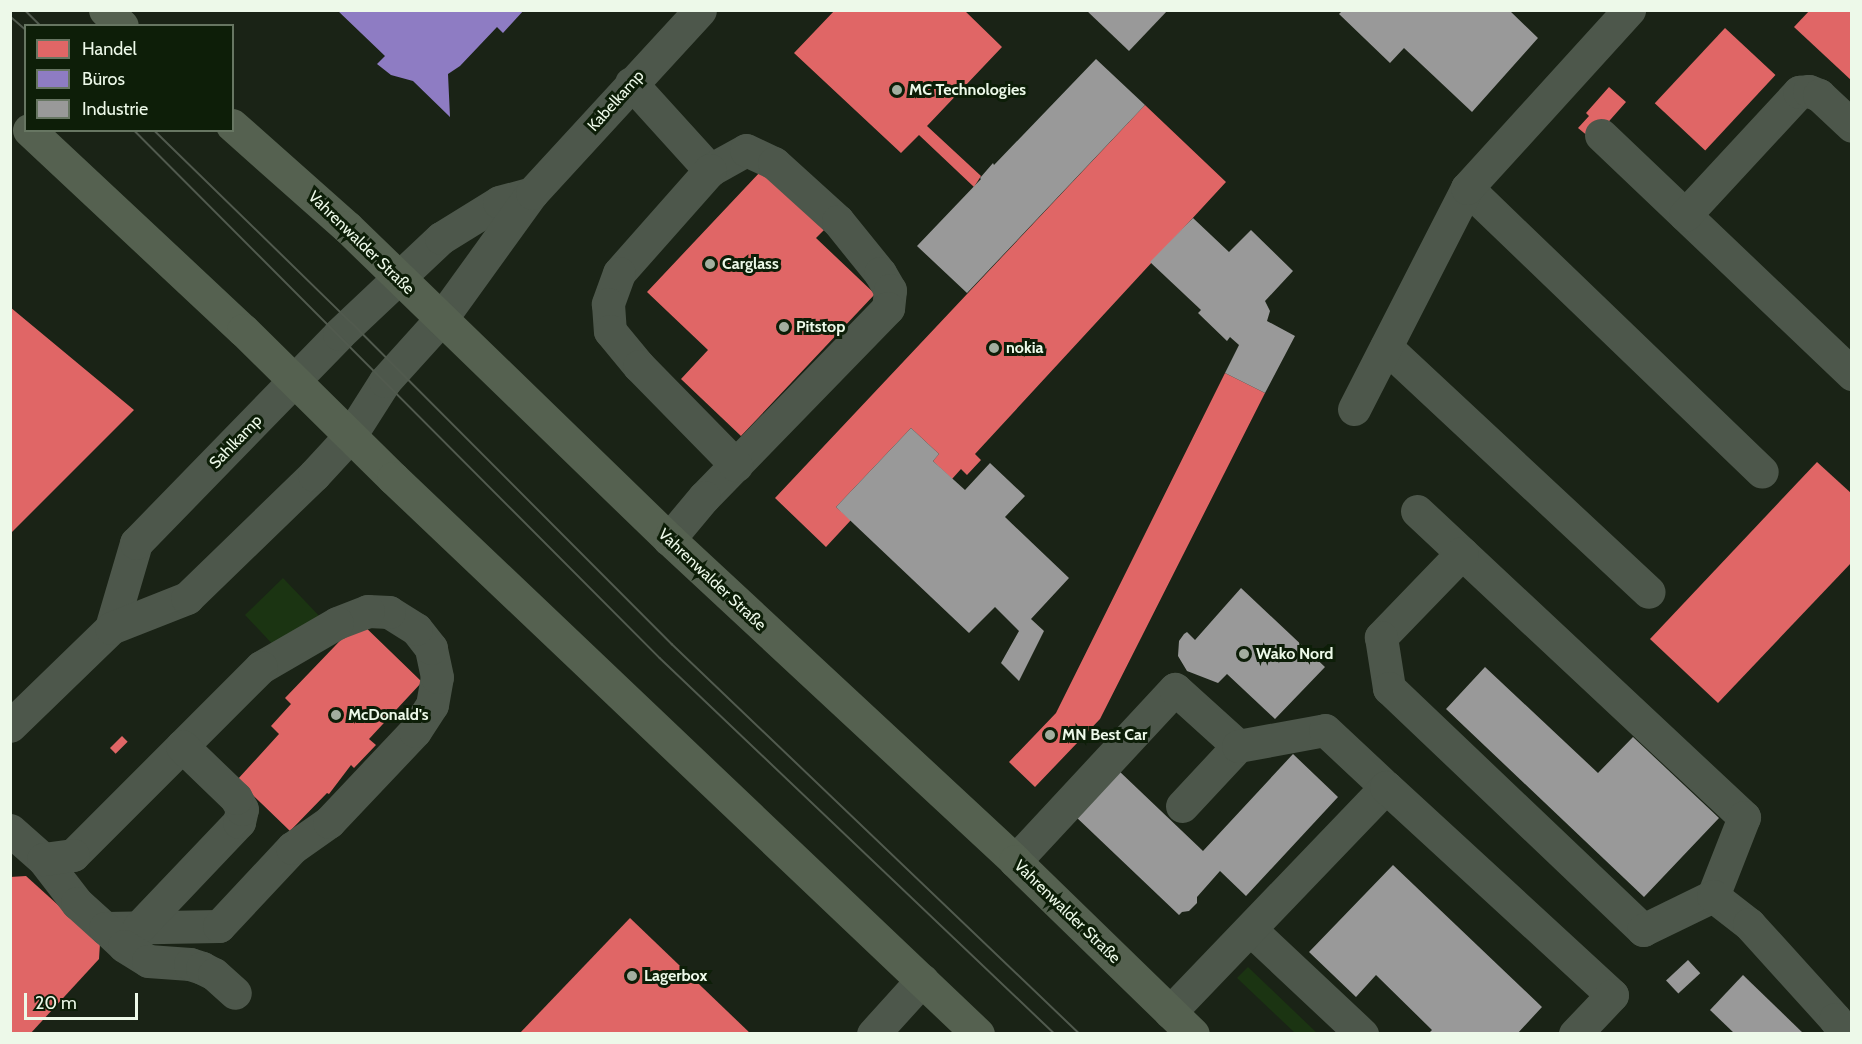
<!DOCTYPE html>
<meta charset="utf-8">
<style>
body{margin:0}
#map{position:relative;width:1862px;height:1044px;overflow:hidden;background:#1a2316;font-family:Cabin,sans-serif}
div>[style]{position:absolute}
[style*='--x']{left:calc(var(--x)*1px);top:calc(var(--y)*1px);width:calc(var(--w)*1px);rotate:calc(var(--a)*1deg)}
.green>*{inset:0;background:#1b3412}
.shops>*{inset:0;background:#e06666;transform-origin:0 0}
.offices>*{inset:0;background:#8e7cc3}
.industry>*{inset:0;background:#999;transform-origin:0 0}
.minor>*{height:33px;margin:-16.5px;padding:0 16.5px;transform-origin:16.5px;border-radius:16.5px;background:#4d574b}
.major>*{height:33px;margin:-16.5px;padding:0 16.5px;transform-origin:16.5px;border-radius:16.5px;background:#556150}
.tram>*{height:1.5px;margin:-0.75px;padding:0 0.75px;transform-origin:0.75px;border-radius:0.75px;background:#515a4e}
.dots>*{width:16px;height:16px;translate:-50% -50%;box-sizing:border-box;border:3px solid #0d1e08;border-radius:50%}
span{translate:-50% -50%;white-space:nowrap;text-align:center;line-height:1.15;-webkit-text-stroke:6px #0d1e08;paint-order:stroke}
.poi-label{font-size:16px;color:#edf9e9;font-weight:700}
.left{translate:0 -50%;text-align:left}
.street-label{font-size:16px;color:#edf9e9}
.frame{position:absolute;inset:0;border:12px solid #edf9e9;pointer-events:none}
.legend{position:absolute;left:24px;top:24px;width:210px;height:108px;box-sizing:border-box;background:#0d1e08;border:2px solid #677662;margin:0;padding:8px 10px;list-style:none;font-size:18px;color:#edf9e9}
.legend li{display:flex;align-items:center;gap:12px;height:30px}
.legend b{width:30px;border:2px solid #677662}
.scale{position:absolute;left:24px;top:993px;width:114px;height:27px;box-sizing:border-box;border:3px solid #edf9e9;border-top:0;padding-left:8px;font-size:18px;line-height:21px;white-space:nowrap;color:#edf9e9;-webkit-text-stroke:4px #0d1e08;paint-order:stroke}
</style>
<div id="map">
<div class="green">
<i style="clip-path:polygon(283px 578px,324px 621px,277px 649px,245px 615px)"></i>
<i style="clip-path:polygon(1248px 967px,1317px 1033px,1295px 1033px,1237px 978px)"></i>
</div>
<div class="shops">
<i style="clip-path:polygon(835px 10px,964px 10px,1002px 47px,927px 126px,981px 176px,974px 187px,919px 135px,901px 153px,794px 53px)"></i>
<i style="clip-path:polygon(1810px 10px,1852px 10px,1852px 81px,1794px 27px)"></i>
<i style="left:1725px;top:28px;width:69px;height:103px;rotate:43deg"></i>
<i style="clip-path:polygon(1609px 87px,1626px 102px,1603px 128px,1589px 137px,1578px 128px,1589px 116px,1586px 113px)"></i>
<i style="clip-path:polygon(1145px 105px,1226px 182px,975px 454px,981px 460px,967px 475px,961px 469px,952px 479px,933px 461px,939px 454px,911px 428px,836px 507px,851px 520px,826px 547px,775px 498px)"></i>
<i style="clip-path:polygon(761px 171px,824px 230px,816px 238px,875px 294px,741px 436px,681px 379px,708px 350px,647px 292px)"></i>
<i style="clip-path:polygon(10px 307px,134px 410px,10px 534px,11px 415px)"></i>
<i style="clip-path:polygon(1225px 373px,1265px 393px,1100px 719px,1035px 787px,1009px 762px,1056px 713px)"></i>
<i style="clip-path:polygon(1817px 462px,1852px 494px,1852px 562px,1718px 703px,1650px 639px)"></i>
<i style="clip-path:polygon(359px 621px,422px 682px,369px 739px,376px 745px,354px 768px,351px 765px,329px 794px,327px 793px,290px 831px,237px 780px,279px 734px,271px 726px,291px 704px,285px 698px)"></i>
<i style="left:122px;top:736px;width:8px;height:17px;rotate:45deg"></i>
<i style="clip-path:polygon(26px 876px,100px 943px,99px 959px,30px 1034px,10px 1034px,10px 877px)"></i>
<i style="clip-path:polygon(630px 918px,751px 1034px,519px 1034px)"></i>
</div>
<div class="offices">
<i style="clip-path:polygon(337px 10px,524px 10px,503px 33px,497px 27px,460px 66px,448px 74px,450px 117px,413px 81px,391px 75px,377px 64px,385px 56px)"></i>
</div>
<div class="industry">
<i style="clip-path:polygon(1086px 10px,1168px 10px,1129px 51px)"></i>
<i style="clip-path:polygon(1343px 10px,1509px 10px,1538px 38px,1472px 112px,1404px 48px,1390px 63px,1339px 14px)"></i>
<i style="clip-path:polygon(1096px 59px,1145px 105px,967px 293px,917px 246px,981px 179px,980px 178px,993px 163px,994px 165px)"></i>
<i style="clip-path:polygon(1193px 218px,1229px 252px,1251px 230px,1293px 271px,1265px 301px,1270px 311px,1267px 321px,1295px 336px,1265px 393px,1225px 373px,1239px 345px,1230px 337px,1227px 341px,1198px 313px,1201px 310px,1150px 262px)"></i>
<i style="clip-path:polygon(911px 428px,939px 454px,933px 461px,965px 490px,990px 463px,1025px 496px,1005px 517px,1069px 578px,1031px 619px,1044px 631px,1019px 681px,1001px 663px,1019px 631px,995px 607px,969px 633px,836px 507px)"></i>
<i style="clip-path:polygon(1241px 588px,1325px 667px,1275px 719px,1227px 674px,1218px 683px,1187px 671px,1178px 656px,1179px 641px,1184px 634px,1187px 632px,1195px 640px)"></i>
<i style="clip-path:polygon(1485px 667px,1598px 773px,1633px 737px,1719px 818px,1644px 897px,1446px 709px)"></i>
<i style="clip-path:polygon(1293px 754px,1338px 797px,1246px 896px,1220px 871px,1197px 897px,1197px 903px,1189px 911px,1182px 912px,1179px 915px,1075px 816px,1118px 770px,1203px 851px)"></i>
<i style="clip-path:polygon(1393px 865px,1542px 1007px,1517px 1034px,1428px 1034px,1432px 1030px,1376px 975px,1356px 997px,1309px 952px)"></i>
<i style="left:1688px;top:960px;width:18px;height:30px;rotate:47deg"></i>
<i style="clip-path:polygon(1743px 975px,1804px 1034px,1735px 1034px,1710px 1010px)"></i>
</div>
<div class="minor">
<i style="--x:631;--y:83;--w:118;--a:47.8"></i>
<i style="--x:710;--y:170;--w:41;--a:-29.1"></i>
<i style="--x:746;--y:150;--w:31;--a:25"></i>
<i style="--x:774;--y:163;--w:86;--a:42.2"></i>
<i style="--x:838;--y:221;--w:67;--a:51.1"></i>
<i style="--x:880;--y:273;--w:20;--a:60"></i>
<i style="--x:890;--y:290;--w:18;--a:96"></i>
<i style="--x:888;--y:308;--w:264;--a:134.2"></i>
<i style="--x:704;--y:497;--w:55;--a:129.8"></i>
<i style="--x:1601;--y:135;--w:347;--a:43.6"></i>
<i style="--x:710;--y:170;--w:137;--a:131.5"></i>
<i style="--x:619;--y:273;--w:33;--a:110"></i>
<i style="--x:608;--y:304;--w:27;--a:86"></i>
<i style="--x:610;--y:331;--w:45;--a:50.4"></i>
<i style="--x:639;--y:366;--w:139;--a:45.6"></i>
<i style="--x:1467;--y:188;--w:409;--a:43.9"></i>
<i style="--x:1685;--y:215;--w:168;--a:-47.2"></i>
<i style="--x:1799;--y:92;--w:10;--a:-6"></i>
<i style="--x:1809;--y:91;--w:11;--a:22"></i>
<i style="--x:1819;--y:95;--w:45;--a:43.2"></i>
<i style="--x:1386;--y:347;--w:359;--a:43"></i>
<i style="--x:1354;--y:409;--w:248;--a:-62.9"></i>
<i style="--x:1467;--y:188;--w:241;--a:-47.7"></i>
<i style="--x:1417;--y:511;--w:448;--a:43.1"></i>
<i style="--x:1744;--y:817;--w:85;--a:111.4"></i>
<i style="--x:1462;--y:553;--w:117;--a:134"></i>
<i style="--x:1381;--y:637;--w:52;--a:81.1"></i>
<i style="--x:1389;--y:688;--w:351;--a:43.6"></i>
<i style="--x:1643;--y:930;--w:78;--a:-25.9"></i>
<i style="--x:1713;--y:896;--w:46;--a:37.9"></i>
<i style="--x:1749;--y:924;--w:128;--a:47.8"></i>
<i style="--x:1835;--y:1019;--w:18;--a:56"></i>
<i style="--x:111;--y:628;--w:89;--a:-73.6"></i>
<i style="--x:136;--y:543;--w:291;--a:-45.8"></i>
<i style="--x:339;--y:334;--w:140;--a:-43.3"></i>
<i style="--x:441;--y:238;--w:68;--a:-31.8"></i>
<i style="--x:499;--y:202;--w:34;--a:-15"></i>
<i style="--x:10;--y:726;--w:141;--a:-44.1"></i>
<i style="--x:111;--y:628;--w:82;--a:-21.5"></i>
<i style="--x:187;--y:598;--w:177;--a:-44.1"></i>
<i style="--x:314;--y:475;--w:53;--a:-47.3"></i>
<i style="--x:350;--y:436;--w:65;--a:-57.5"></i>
<i style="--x:385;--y:381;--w:84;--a:-47.9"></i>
<i style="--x:441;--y:319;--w:155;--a:-54.2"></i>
<i style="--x:532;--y:193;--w:248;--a:-47.4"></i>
<i style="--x:1182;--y:806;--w:82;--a:-47"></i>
<i style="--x:10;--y:830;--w:44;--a:41.3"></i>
<i style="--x:43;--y:859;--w:56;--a:52.3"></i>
<i style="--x:77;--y:903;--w:38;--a:42"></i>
<i style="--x:105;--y:928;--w:114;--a:-1"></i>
<i style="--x:219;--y:926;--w:107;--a:-46.9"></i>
<i style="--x:292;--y:848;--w:45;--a:-35.1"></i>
<i style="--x:329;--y:822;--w:125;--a:-46.6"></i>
<i style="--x:415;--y:731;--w:31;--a:-57"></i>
<i style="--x:432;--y:705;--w:28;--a:-80"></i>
<i style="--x:437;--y:677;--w:30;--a:-102"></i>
<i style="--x:431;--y:648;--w:24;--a:-128"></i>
<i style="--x:416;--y:629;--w:32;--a:-148"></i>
<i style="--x:389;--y:612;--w:21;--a:-177"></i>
<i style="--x:368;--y:611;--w:33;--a:159"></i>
<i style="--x:337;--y:623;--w:88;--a:149.9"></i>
<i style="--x:261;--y:667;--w:266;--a:135"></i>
<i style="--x:73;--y:855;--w:30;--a:172"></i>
<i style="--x:1015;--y:861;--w:235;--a:-47.1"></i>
<i style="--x:1175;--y:689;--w:85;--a:42.1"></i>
<i style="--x:1238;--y:746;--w:88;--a:-10.4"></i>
<i style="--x:1325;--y:730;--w:83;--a:43.1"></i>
<i style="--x:139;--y:927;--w:145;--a:-46.4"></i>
<i style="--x:239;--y:822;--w:13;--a:-77"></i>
<i style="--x:242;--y:809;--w:13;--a:-119"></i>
<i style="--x:236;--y:798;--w:75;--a:-136.1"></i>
<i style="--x:105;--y:928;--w:26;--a:43"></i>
<i style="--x:124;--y:946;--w:28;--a:32"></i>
<i style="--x:148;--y:961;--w:42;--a:4.1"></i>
<i style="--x:190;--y:964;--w:13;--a:18"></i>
<i style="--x:202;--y:968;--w:13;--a:27"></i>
<i style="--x:214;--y:974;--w:28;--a:42"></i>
<i style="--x:1250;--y:929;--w:154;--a:43.2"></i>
<i style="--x:1170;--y:1012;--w:312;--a:-46.2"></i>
<i style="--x:1386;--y:787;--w:307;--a:42.6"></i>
<i style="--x:1612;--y:995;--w:54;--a:133.5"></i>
<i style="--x:873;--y:1034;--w:73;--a:-47.8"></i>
</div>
<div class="major">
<i style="--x:105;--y:10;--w:23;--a:43"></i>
<i style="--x:232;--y:125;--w:154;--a:41.6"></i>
<i style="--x:347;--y:227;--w:448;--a:44.1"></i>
<i style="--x:669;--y:539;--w:473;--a:42.9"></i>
<i style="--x:1015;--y:861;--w:248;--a:44.2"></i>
<i style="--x:29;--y:130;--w:293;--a:43.1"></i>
<i style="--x:243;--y:330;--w:211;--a:44.6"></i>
<i style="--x:393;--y:478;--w:807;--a:43.54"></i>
</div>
<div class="tram">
<i style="--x:25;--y:10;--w:23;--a:45"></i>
<i style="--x:10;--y:16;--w:21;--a:41"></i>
<i style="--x:134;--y:130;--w:745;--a:45.11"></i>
<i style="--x:660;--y:658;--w:545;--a:43.59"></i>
<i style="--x:154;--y:130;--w:275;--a:44.3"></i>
<i style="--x:351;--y:322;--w:455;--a:45.1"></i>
<i style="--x:672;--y:644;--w:564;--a:43.71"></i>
</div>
<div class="dots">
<i style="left:897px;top:90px;background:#a3ae9f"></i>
<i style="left:710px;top:264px;background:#a3ae9f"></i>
<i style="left:784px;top:327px;background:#a3ae9f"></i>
<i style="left:994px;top:348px;background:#a3ae9f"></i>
<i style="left:1244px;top:654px;background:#a3ae9f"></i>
<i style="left:336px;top:715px;background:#a3ae9f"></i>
<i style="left:1050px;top:735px;background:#a3ae9f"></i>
<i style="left:632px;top:976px;background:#a3ae9f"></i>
</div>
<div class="poi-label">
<span class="left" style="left:909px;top:90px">MC Technologies</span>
<span class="left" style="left:722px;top:264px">Carglass</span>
<span class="left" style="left:796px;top:327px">Pitstop</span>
<span class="left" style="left:1006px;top:348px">nokia</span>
<span class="left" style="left:1256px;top:654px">Wako Nord</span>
<span class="left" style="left:348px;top:715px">McDonald's</span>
<span class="left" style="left:1062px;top:735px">MN Best Car</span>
<span class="left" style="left:644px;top:976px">Lagerbox</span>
</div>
<div class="street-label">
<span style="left:616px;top:101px;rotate:-48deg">Kabelkamp</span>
<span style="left:361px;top:243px;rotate:44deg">Vahrenwalder Straße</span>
<span style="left:236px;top:442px;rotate:-46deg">Sahlkamp</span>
<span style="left:712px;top:580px;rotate:43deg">Vahrenwalder Straße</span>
<span style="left:1067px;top:912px;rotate:44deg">Vahrenwalder Straße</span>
</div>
<div class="frame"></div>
<ul class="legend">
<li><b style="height:16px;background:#e06666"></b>Handel</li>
<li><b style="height:16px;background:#8e7cc3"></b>Büros</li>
<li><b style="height:16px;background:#999"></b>Industrie</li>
</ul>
<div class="scale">20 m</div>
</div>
